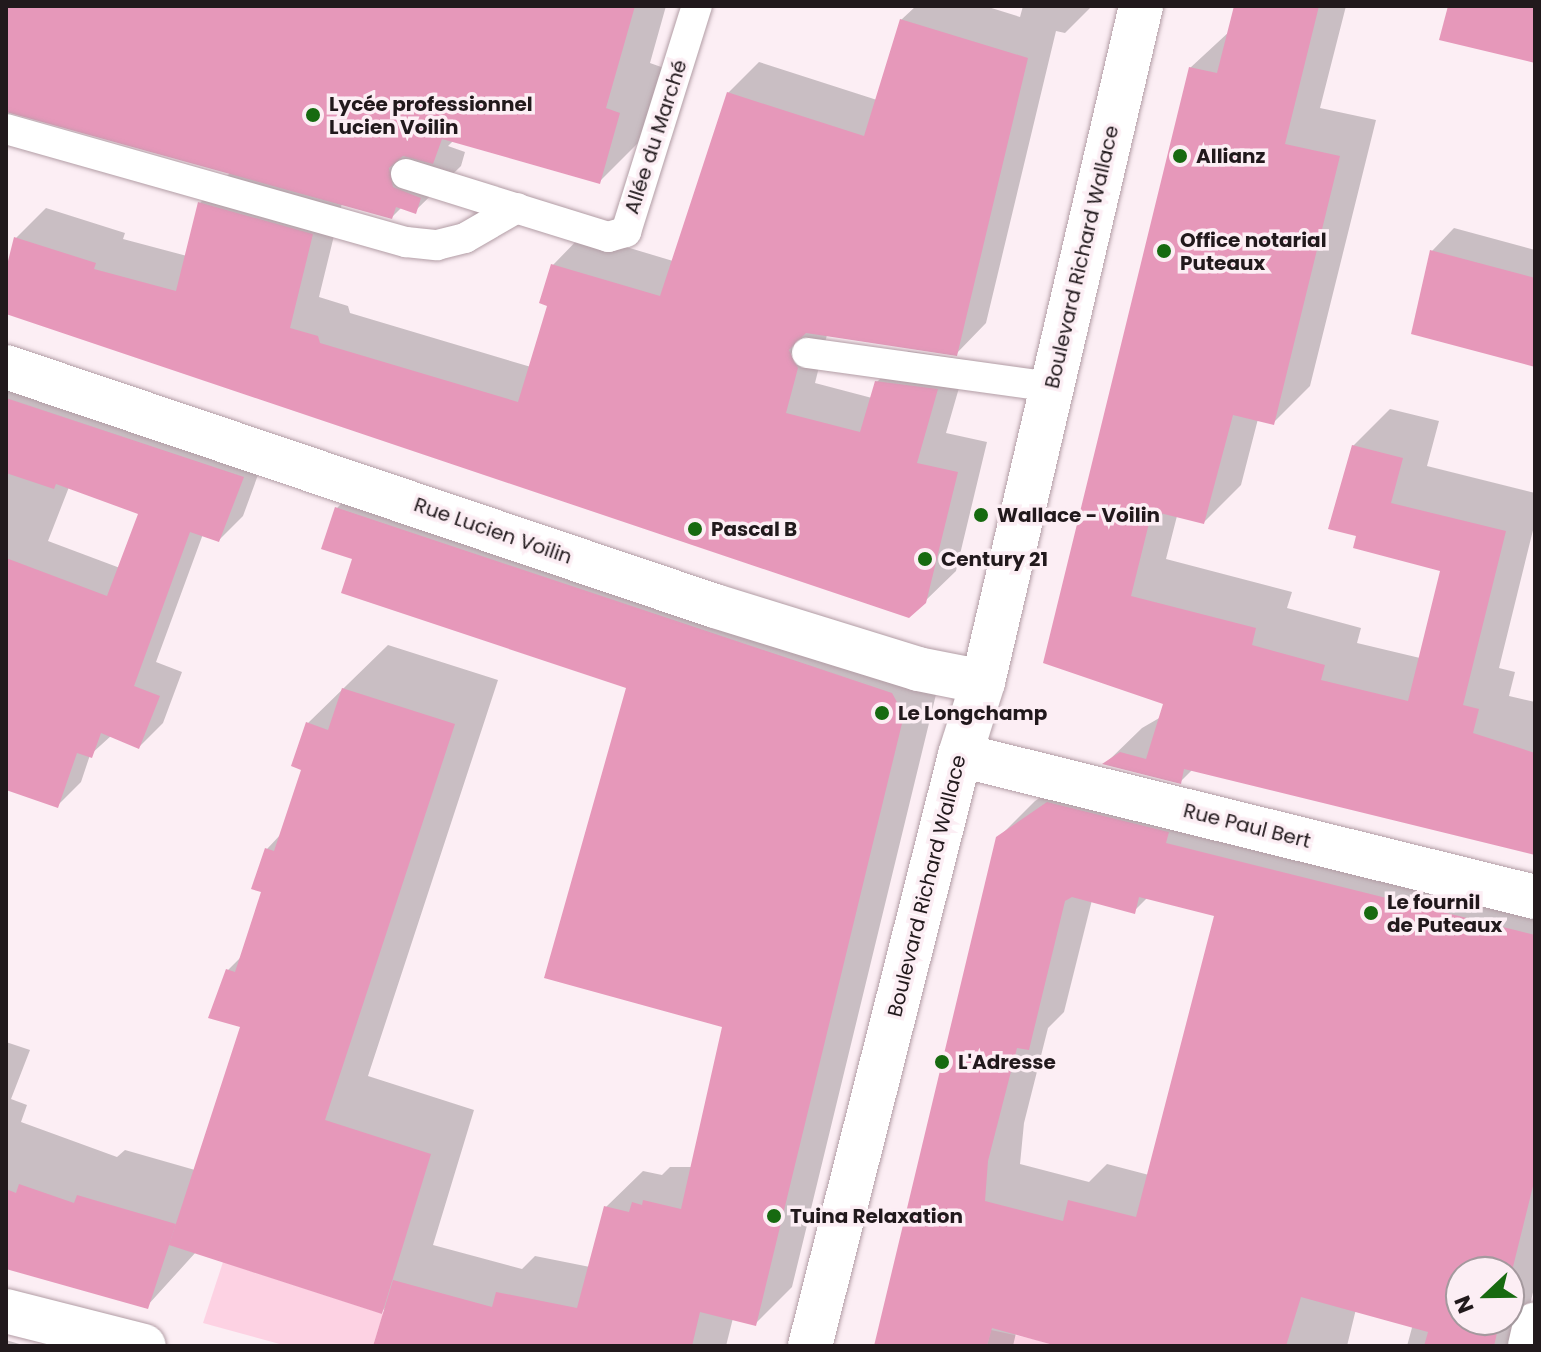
<!DOCTYPE html>
<meta charset="utf-8">
<style>
body{margin:0}
#map{position:relative;width:1541px;height:1352px;overflow:hidden;background:#fceef4;font-family:Poppins,sans-serif}
div>[style]{position:absolute}
[style*='--x']{left:calc(var(--x)*1px);top:calc(var(--y)*1px);width:calc(var(--w)*1px);rotate:calc(var(--a)*1deg)}
.green>*{inset:0;background:#fdd2e3}
.shadow>*{inset:0;background:#0003}
.building>*{inset:0;background:#e698ba}
.roads{filter:drop-shadow(0 0 2px #b29da5) drop-shadow(0 0 2px #b29da5)}
.service>*{height:30px;margin:-15px;padding:0 15px;transform-origin:15px;border-radius:15px;background:#fff}
.minor>*{height:44px;margin:-22px;padding:0 22px;transform-origin:22px;border-radius:22px;background:#fff}
.dots>*{width:22px;height:22px;translate:-50% -50%;box-sizing:border-box;border:4px solid #fceef4;border-radius:50%}
span{translate:-50% -50%;white-space:nowrap;text-align:center;line-height:1.15;-webkit-text-stroke:7px #fceef4;paint-order:stroke}
.poi-label{font-size:20px;color:#21191c;font-weight:700}
.left{translate:0 -50%;text-align:left}
.street-label{font-size:20px;color:#21191c}
.frame{position:absolute;inset:0;border:8px solid #21191c;pointer-events:none}
.north{position:absolute;left:1445px;top:1256px;width:80px;height:80px;box-sizing:border-box;background:#fceef4;border:2px solid #a4999e;border-radius:50%;rotate:248deg;font-size:22px;font-weight:700;line-height:32px;text-align:center;color:#21191c}
.north::after{content:'';display:block;margin:auto;width:28px;height:36px;background:#176a10;clip-path:polygon(50% 0,100% 100%,50% 72%,0 100%)}
</style>
<div id="map">
<div class="green">
<i style="clip-path:polygon(223px 1262px,383px 1314px,373px 1346px,287px 1346px,203px 1323px)"></i>
<i style="clip-path:polygon(991px 1330px,1033px 1339px,1057px 1346px,987px 1346px)"></i>
</div>
<div class="shadow">
<i style="clip-path:polygon(6px 6px,666px 6px,650px 63px,664px 68px,645px 136px,600px 181px,454px 140px,448px 146px,465px 152px,461px 166px,415px 211px,402px 207px,392px 217px,342px 203px,319px 297px,348px 306px,350px 313px,531px 367px,549px 304px,553px 265px,583px 234px,673px 261px,728px 93px,759px 62px,877px 100px,901px 20px,916px 6px,985px 6px,1020px 17px,1023px 6px,1092px 6px,1065px 33px,1056px 31px,986px 323px,956px 354px,827px 335px,815px 383px,872px 398px,877px 382px,908px 351px,967px 360px,946px 433px,987px 442px,956px 571px,924px 602px,6px 311px,6px 277px,16px 238px,46px 208px,125px 233px,123px 239px,187px 256px,200px 203px,231px 172px,6px 111px)"></i>
<i style="clip-path:polygon(1236px 6px,1346px 6px,1320px 108px,1376px 120px,1310px 386px,1273px 423px,1258px 419px,1241px 485px,1204px 522px,1177px 516px,1166px 559px,1292px 592px,1287px 608px,1361px 628px,1357px 643px,1420px 658px,1442px 570px,1358px 535px,1353px 446px,1390px 409px,1439px 421px,1427px 466px,1535px 493px,1535px 522px,1499px 668px,1515px 672px,1509px 696px,1535px 702px,1535px 853px,1193px 769px,1180px 782px,1106px 763px,1142px 728px,1161px 717px,1165px 703px,1045px 662px,1190px 68px,1230px 31px)"></i>
<i style="clip-path:polygon(1454px 228px,1535px 250px,1535px 363px,1432px 251px)"></i>
<i style="clip-path:polygon(evenodd,6px 366px,266px 453px,243px 516px,219px 540px,203px 534px,156px 662px,182px 672px,163px 723px,139px 747px,112px 735px,90px 755px,81px 782px,57px 806px,6px 788px,6px 366px,69px 487px,141px 513px,120px 568px,48px 541px,69px 487px)"></i>
<i style="clip-path:polygon(373px 472px,940px 678px,792px 1287px,755px 1324px,733px 1318px,726px 1346px,415px 1346px,387px 1306px,382px 1311px,196px 1252px,147px 1306px,6px 1264px,6px 1042px,30px 1050px,11px 1099px,27px 1105px,21px 1122px,117px 1157px,125px 1150px,195px 1170px,242px 1026px,211px 1016px,228px 970px,243px 955px,263px 891px,267px 849px,282px 833px,304px 768px,308px 723px,388px 645px,498px 680px,368px 1076px,474px 1110px,433px 1245px,522px 1269px,535px 1256px,590px 1267px,606px 1207px,643px 1171px,662px 1175px,670px 1167px,692px 1167px,724px 1025px,628px 687px,354px 557px,337px 508px)"></i>
<i style="clip-path:polygon(evenodd,1085px 767px,1535px 890px,1535px 1284px,1520px 1346px,1407px 1346px,1413px 1324px,1356px 1309px,1347px 1346px,1066px 1346px,1016px 1333px,1013px 1346px,877px 1346px,998px 838px,1035px 801px,1085px 767px,1148px 897px,1217px 914px,1149px 1175px,1107px 1164px,1089px 1182px,1020px 1164px,1024px 1123px,1048px 1028px,1064px 1012px,1092px 900px,1134px 911px,1148px 897px,1085px 767px,1461px 1272px,1509px 1272px,1509px 1320px,1461px 1320px,1461px 1272px)"></i>
<i style="clip-path:polygon(6px 1340px,26px 1346px,6px 1346px)"></i>
</div>
<div class="building">
<i style="clip-path:polygon(6px 6px,635px 6px,606px 108px,620px 113px,600px 184px,442px 139px,433px 164px,403px 156px,389px 168px,393px 187px,421px 198px,416px 214px,396px 207px,392px 219px,6px 112px)"></i>
<i style="clip-path:polygon(1234px 6px,1319px 6px,1285px 144px,1340px 156px,1274px 425px,1233px 415px,1204px 524px,1152px 511px,1131px 596px,1256px 628px,1252px 645px,1325px 665px,1321px 680px,1408px 701px,1440px 571px,1353px 548px,1356px 536px,1328px 529px,1352px 445px,1403px 458px,1391px 503px,1506px 531px,1463px 705px,1479px 709px,1473px 733px,1535px 753px,1535px 855px,1184px 769px,1181px 784px,1102px 764px,1120px 752px,1146px 759px,1163px 704px,1043px 663px,1189px 67px,1217px 73px)"></i>
<i style="clip-path:polygon(1448px 6px,1535px 6px,1535px 63px,1439px 40px)"></i>
<i style="clip-path:polygon(900px 19px,1028px 58px,957px 356px,806px 333px,789px 350px,798px 368px,786px 413px,860px 432px,875px 381px,938px 389px,917px 463px,958px 472px,926px 603px,909px 618px,6px 314px,6px 269px,14px 237px,96px 263px,94px 269px,176px 291px,198px 202px,313px 234px,290px 328px,318px 336px,320px 343px,518px 402px,547px 306px,539px 303px,551px 264px,660px 296px,727px 92px,864px 136px)"></i>
<i style="clip-path:polygon(1430px 250px,1535px 278px,1535px 367px,1411px 334px)"></i>
<i style="clip-path:polygon(6px 398px,244px 477px,219px 542px,190px 532px,134px 686px,160px 696px,139px 749px,101px 733px,92px 758px,77px 753px,58px 808px,6px 790px,6px 558px,107px 596px,138px 514px,56px 484px,54px 489px,6px 473px)"></i>
<i style="clip-path:polygon(335px 507px,892px 693px,904px 715px,756px 1326px,700px 1312px,692px 1346px,373px 1346px,393px 1280px,492px 1307px,496px 1292px,577px 1308px,604px 1206px,629px 1212px,632px 1202px,642px 1205px,643px 1200px,681px 1209px,722px 1027px,544px 978px,626px 688px,341px 593px,352px 559px,321px 549px)"></i>
<i style="clip-path:polygon(342px 688px,455px 724px,325px 1120px,431px 1154px,382px 1314px,169px 1245px,240px 1027px,208px 1018px,226px 969px,235px 972px,261px 892px,251px 889px,265px 848px,274px 851px,301px 770px,291px 766px,306px 722px,328px 730px)"></i>
<i style="clip-path:polygon(evenodd,1047px 802px,1169px 832px,1166px 843px,1535px 935px,1535px 1178px,1509px 1283px,1509px 1272px,1461px 1272px,1461px 1320px,1500px 1320px,1494px 1346px,1424px 1346px,1428px 1332px,1301px 1297px,1286px 1346px,1057px 1346px,992px 1328px,987px 1346px,874px 1346px,996px 837px,1047px 802px,1072px 897px,1135px 914px,1139px 897px,1214px 916px,1136px 1217px,1068px 1200px,1063px 1221px,985px 1201px,988px 1161px,1017px 1048px,1029px 1050px,1065px 901px,1072px 897px)"></i>
<i style="clip-path:polygon(19px 1184px,74px 1203px,77px 1195px,176px 1224px,148px 1309px,6px 1269px,6px 1189px,16px 1193px)"></i>
</div>
<div class="roads">
<div class="service">
<i style="--x:6;--y:129;--w:416;--a:15.8"></i>
<i style="--x:406;--y:242;--w:31;--a:6"></i>
<i style="--x:437;--y:245;--w:29;--a:-14"></i>
<i style="--x:465;--y:238;--w:60;--a:-30"></i>
<i style="--x:406;--y:174;--w:212;--a:17.3"></i>
<i style="--x:608;--y:237;--w:19;--a:-16"></i>
<i style="--x:626;--y:232;--w:237;--a:-72.6"></i>
<i style="--x:807;--y:353;--w:247;--a:7.9"></i>
</div>
<div class="minor">
<i style="--x:6;--y:367;--w:748;--a:18.63"></i>
<i style="--x:715;--y:606;--w:213;--a:17.2"></i>
<i style="--x:918;--y:669;--w:66;--a:11.3"></i>
<i style="--x:960;--y:755;--w:592;--a:13.87"></i>
<i style="--x:6;--y:1311;--w:142;--a:14.2"></i>
<i style="--x:810;--y:1346;--w:610;--a:-75.76"></i>
<i style="--x:960;--y:755;--w:77;--a:-72.5"></i>
<i style="--x:983;--y:682;--w:694;--a:-76.84"></i>
<i style="--x:1530;--y:1346;--w:22;--a:-77"></i>
</div>
</div>
<div class="dots">
<i style="left:313px;top:115px;background:#176a10"></i>
<i style="left:1180px;top:156px;background:#176a10"></i>
<i style="left:1164px;top:251px;background:#176a10"></i>
<i style="left:981px;top:515px;background:#176a10"></i>
<i style="left:695px;top:529px;background:#176a10"></i>
<i style="left:925px;top:559px;background:#176a10"></i>
<i style="left:882px;top:713px;background:#176a10"></i>
<i style="left:1371px;top:913px;background:#176a10"></i>
<i style="left:942px;top:1062px;background:#176a10"></i>
<i style="left:774px;top:1216px;background:#176a10"></i>
</div>
<div class="poi-label">
<span class="left" style="left:329px;top:116px">Lycée professionnel<br>Lucien Voilin</span>
<span class="left" style="left:1196px;top:156px">Allianz</span>
<span class="left" style="left:1180px;top:252px">Office notarial<br>Puteaux</span>
<span class="left" style="left:997px;top:515px">Wallace - Voilin</span>
<span class="left" style="left:711px;top:529px">Pascal B</span>
<span class="left" style="left:941px;top:559px">Century 21</span>
<span class="left" style="left:898px;top:713px">Le Longchamp</span>
<span class="left" style="left:1387px;top:914px">Le fournil<br>de Puteaux</span>
<span class="left" style="left:958px;top:1062px">L'Adresse</span>
<span class="left" style="left:790px;top:1216px">Tuina Relaxation</span>
</div>
<div class="street-label">
<span style="left:656px;top:137px;rotate:-72deg">Allée du Marché</span>
<span style="left:1082px;top:257px;rotate:-77deg">Boulevard Richard Wallace</span>
<span style="left:493px;top:531px;rotate:19deg">Rue Lucien Voilin</span>
<span style="left:1247px;top:826px;rotate:14deg">Rue Paul Bert</span>
<span style="left:927px;top:886px;rotate:-76deg">Boulevard Richard Wallace</span>
</div>
<div class="frame"></div>
<div class="north">N</div>
</div>
